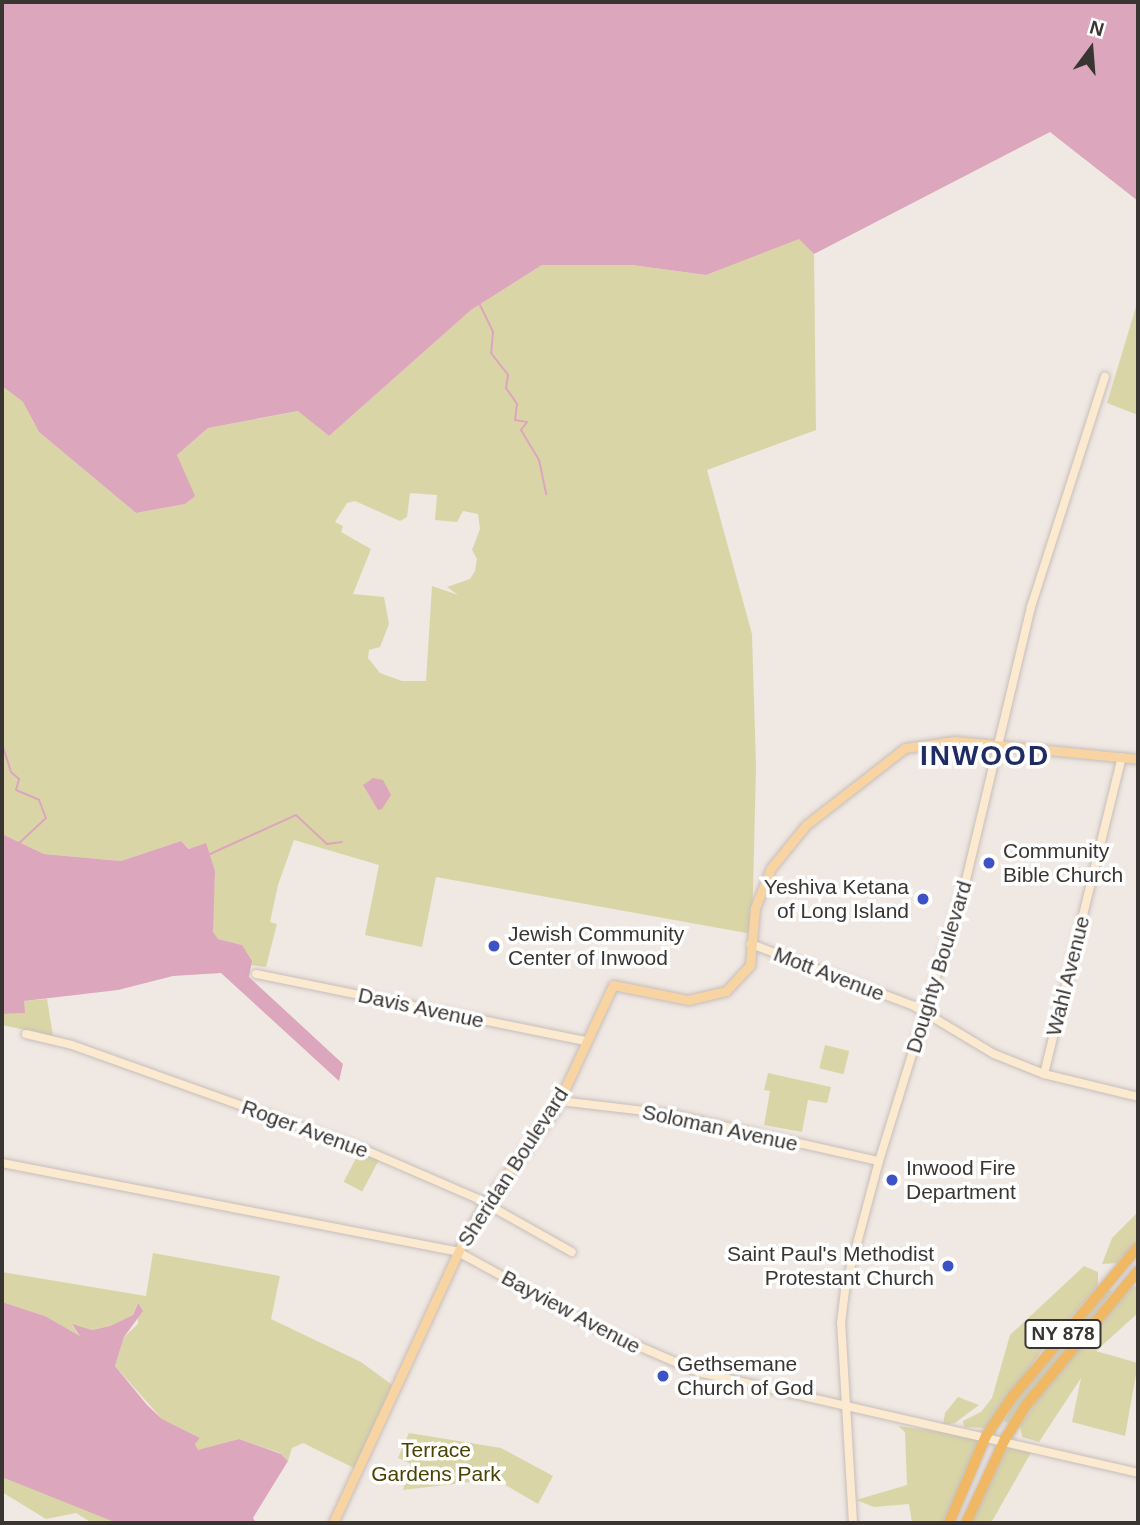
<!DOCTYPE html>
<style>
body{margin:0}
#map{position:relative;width:1140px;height:1525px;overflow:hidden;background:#f0e8e3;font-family:Helvetica,sans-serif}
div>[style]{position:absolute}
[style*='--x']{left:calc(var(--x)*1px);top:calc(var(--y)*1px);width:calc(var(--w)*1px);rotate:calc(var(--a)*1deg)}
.green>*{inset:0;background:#dad5a7;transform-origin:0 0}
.water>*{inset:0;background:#dca6bc}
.stream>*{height:2px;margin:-1px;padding:0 1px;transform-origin:1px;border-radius:1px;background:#dca6bc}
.roads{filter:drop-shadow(0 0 2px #c7beba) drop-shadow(0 0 2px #c7beba)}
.secondary>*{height:8px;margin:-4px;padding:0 4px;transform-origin:4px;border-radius:4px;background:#fbead0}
.primary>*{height:9px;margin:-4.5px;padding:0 4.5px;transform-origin:4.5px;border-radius:4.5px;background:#f7d4a2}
.highway>*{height:10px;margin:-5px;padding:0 5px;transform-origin:5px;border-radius:5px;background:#f1b864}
.dots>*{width:19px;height:19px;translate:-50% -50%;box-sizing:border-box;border:4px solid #fff;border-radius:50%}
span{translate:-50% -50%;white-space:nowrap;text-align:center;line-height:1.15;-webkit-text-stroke:7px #fff;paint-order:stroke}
.shield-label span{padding:2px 5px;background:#fff;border:2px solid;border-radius:5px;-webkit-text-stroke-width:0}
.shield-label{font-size:19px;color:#383533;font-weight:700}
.poi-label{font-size:21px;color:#383533}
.left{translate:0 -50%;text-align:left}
.right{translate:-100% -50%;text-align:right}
.street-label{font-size:21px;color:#383533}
.park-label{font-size:21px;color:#4a4301}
.district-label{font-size:28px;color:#1f2b63;font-weight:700;letter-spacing:2px}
.frame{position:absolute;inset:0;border:4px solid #383533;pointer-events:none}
.north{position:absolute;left:1056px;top:14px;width:70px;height:70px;-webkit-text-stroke:5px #fff;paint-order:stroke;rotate:16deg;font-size:19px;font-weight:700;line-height:28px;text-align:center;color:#383533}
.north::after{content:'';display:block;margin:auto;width:24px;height:32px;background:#383533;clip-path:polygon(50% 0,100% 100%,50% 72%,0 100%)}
</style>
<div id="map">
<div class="green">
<i style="clip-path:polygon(evenodd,799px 238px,814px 254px,816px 430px,707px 470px,752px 634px,756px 766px,752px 934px,436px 877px,422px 947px,365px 935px,379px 865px,294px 840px,278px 885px,270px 922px,277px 924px,266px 967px,251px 965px,242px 945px,218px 939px,212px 932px,215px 871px,181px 841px,121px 861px,44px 854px,2px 834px,2px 386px,23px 402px,39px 432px,136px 513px,185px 504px,177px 455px,208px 428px,299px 411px,329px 436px,471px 310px,542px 265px,632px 265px,706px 275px,799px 238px,410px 493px,437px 495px,435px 520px,457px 522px,463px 511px,478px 514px,480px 529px,472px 550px,477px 559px,475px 571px,470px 579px,447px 587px,458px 595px,432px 586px,426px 681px,402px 681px,380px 673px,368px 658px,369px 650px,380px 647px,389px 624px,384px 597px,353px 594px,371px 549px,341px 532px,343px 526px,335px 522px,347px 503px,355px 501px,400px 521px,407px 517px,410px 493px)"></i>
<i style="clip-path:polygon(1138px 300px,1138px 415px,1107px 403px)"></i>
<i style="clip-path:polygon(47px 999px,53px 1036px,2px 1025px,2px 1014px,24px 1013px,24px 1001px)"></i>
<i style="left:825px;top:1045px;width:25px;height:24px;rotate:14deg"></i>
<i style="clip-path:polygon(768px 1073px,831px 1087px,827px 1103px,808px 1100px,802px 1132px,764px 1125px,770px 1091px,764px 1090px)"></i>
<i style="left:361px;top:1149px;width:21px;height:37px;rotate:28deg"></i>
<i style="clip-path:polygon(1138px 1212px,1138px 1240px,1117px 1263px,1102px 1264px,1112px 1238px)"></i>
<i style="clip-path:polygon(153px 1253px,280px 1276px,271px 1319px,361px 1362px,395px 1387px,356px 1469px,303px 1443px,292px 1448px,288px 1461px,280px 1453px,239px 1439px,198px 1451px,195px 1444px,200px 1438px,162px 1419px,115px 1366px,124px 1337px,138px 1324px,137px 1304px,133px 1315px,110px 1326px,92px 1330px,72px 1325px,80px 1336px,45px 1316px,2px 1302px,2px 1272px,146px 1296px)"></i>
<i style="clip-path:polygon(1084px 1266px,1098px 1272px,1098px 1286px,1042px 1350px,986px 1428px,964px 1427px,963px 1421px,981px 1412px,992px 1398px,1010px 1335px)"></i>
<i style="clip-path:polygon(1138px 1286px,1138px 1313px,1096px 1351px,1138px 1363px,1125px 1436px,1072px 1422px,1081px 1378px,1039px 1442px,1022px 1437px,1020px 1426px,1047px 1385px,1131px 1287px)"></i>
<i style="clip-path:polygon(1107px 1288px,1112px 1292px,1010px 1424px,1004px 1421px,1023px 1389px)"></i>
<i style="clip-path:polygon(958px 1397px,979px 1405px,955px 1423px,943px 1425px,945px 1413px)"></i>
<i style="clip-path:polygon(898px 1426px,966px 1435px,981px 1442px,948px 1523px,912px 1523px,909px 1504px,874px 1507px,856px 1500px,907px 1485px,905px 1432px)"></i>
<i style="clip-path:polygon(409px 1433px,501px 1448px,553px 1476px,538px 1504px,495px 1479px,403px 1490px,411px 1464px,398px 1458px)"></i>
<i style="clip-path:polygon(2px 1445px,174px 1523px,92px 1523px,76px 1513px,46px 1519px,2px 1492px)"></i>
<i style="clip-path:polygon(1008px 1447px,1032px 1451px,991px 1523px,968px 1523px)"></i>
</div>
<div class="water">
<i style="clip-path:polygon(2px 2px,1138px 2px,1138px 201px,1050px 132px,814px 254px,799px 239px,706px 275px,632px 265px,542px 265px,471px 310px,329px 436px,298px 411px,208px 428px,177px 455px,195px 496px,185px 504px,136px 513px,39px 432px,23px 402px,2px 386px)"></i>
<i style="clip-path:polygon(373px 778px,383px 780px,391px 795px,382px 809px,378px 810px,363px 785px)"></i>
<i style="clip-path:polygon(2px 834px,44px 854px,121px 861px,181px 841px,189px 849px,206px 843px,215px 871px,213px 932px,218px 939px,242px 945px,252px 961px,249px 977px,343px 1064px,339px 1081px,221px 973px,173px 976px,118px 990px,24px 1001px,25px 1013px,2px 1014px)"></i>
<i style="clip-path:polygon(2px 1302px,45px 1316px,80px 1336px,72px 1324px,92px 1330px,110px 1326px,133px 1315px,138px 1303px,143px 1311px,124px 1337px,115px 1366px,147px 1405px,162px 1419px,200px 1438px,195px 1444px,198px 1450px,239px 1439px,281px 1454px,288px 1461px,253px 1518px,256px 1523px,117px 1523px,2px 1477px)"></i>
</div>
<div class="stream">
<i style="--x:480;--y:305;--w:30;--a:64"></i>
<i style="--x:493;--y:332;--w:21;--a:95"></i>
<i style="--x:491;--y:353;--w:28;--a:52"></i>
<i style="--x:508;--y:375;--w:13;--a:99"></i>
<i style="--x:506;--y:388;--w:19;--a:55"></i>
<i style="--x:517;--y:404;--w:16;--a:97"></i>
<i style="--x:515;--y:420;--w:12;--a:9"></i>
<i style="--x:527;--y:422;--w:10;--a:127"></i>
<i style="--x:521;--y:430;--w:35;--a:59"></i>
<i style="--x:539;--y:460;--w:35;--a:78"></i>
<i style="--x:2;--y:744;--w:29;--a:72"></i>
<i style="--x:11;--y:772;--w:11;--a:41"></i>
<i style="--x:19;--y:779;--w:11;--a:105"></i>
<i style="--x:16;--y:790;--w:25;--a:23"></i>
<i style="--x:39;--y:800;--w:19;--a:69"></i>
<i style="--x:46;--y:818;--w:37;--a:137"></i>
<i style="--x:210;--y:854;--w:94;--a:-24.4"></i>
<i style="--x:296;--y:815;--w:42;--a:43.1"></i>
<i style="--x:327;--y:844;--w:15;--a:-8"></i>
</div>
<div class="roads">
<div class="secondary">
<i style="--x:751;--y:944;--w:174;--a:20.8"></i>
<i style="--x:914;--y:1006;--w:93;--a:31"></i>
<i style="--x:994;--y:1054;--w:54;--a:21.8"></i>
<i style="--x:1044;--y:1074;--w:97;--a:13.7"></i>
<i style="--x:256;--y:974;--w:337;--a:11.5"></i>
<i style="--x:26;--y:1034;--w:47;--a:13.4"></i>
<i style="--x:72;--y:1045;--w:311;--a:19.7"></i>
<i style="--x:365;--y:1150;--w:121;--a:23.4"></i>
<i style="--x:476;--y:1198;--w:110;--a:29.4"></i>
<i style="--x:1044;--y:1074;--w:326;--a:-76.2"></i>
<i style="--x:560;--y:1101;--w:111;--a:6.7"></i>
<i style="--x:670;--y:1114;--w:214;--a:12.7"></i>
<i style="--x:2;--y:1163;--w:465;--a:11"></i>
<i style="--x:458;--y:1252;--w:158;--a:28.7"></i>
<i style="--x:597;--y:1328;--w:110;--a:23.5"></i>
<i style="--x:698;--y:1372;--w:451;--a:12.9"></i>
<i style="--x:853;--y:1523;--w:200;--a:-93.4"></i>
<i style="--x:841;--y:1323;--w:38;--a:-83"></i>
<i style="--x:846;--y:1285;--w:128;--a:-75.1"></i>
<i style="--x:879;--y:1161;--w:290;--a:-72.8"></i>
<i style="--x:965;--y:884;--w:285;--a:-76.6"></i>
<i style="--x:1031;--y:607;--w:242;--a:-72.2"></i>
</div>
<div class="primary">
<i style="--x:333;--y:1523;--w:310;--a:-65.2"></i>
<i style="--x:463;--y:1242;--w:45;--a:-60.6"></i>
<i style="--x:485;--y:1203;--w:116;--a:-53"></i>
<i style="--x:555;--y:1110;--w:138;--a:-65.1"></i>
<i style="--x:613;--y:985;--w:76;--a:11.3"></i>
<i style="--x:688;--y:1000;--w:39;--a:-13"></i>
<i style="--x:726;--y:991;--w:35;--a:-47"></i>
<i style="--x:750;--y:965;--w:57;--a:-85"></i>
<i style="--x:755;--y:908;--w:43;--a:-68.2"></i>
<i style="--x:771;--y:868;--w:55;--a:-50.9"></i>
<i style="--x:806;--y:825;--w:125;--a:-37.9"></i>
<i style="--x:905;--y:748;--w:50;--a:-8"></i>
<i style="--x:955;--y:741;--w:184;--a:5.6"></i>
</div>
<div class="highway">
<i style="--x:949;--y:1523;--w:95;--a:-67"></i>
<i style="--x:986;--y:1436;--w:48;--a:-56"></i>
<i style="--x:1013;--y:1396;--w:194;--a:-50"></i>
<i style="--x:966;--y:1523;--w:93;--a:-65.1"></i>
<i style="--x:1005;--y:1439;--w:41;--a:-57.8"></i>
<i style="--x:1027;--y:1404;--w:173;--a:-50.2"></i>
</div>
</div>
<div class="dots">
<i style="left:989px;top:863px;background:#3c52c5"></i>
<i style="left:923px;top:899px;background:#3c52c5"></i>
<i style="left:494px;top:946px;background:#3c52c5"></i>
<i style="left:892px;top:1180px;background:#3c52c5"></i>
<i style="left:948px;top:1266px;background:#3c52c5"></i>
<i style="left:663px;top:1376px;background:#3c52c5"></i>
</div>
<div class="shield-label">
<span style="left:1063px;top:1334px">NY 878</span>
</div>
<div class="poi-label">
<span class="left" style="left:1003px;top:863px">Community<br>Bible Church</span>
<span class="right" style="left:909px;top:899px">Yeshiva Ketana<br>of Long Island</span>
<span class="left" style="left:508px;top:946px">Jewish Community<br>Center of Inwood</span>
<span class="left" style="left:906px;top:1180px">Inwood Fire<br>Department</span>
<span class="right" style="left:934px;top:1266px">Saint Paul's Methodist<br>Protestant Church</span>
<span class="left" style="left:677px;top:1376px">Gethsemane<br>Church of God</span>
</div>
<div class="street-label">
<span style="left:939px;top:967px;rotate:-73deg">Doughty Boulevard</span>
<span style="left:829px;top:974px;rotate:21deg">Mott Avenue</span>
<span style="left:1068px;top:976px;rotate:-76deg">Wahl Avenue</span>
<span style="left:421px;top:1008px;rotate:12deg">Davis Avenue</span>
<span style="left:720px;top:1128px;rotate:12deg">Soloman Avenue</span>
<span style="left:305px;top:1129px;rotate:20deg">Roger Avenue</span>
<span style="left:513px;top:1167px;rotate:-57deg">Sheridan Boulevard</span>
<span style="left:571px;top:1312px;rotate:28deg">Bayview Avenue</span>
</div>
<div class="park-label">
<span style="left:436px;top:1462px">Terrace<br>Gardens Park</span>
</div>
<div class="district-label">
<span style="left:985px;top:756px">INWOOD</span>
</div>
<div class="frame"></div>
<div class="north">N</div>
</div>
